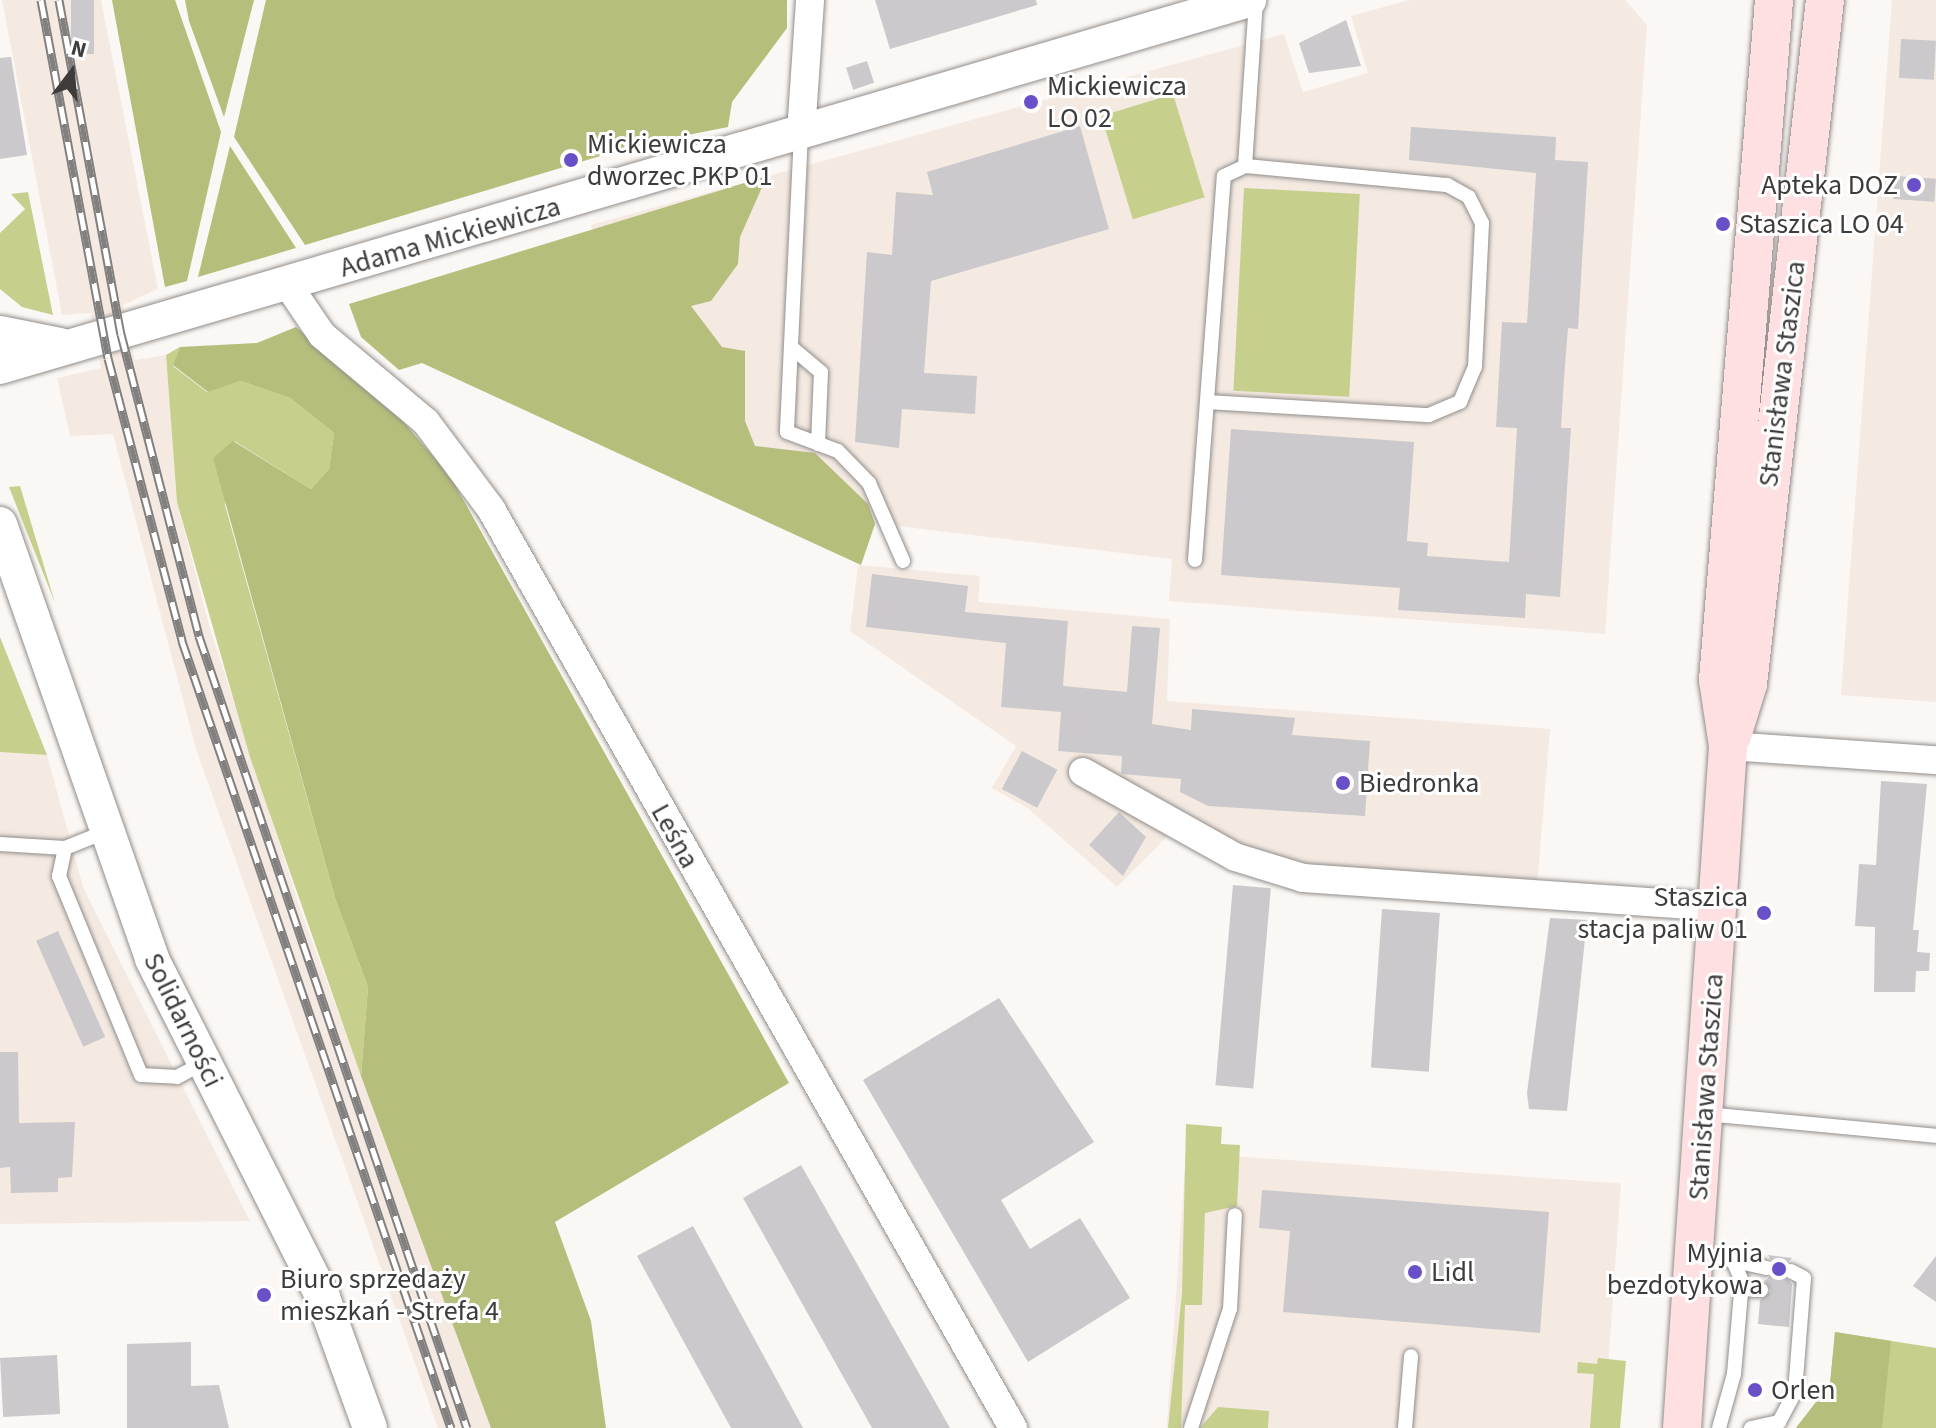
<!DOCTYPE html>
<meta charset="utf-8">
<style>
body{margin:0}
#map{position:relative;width:1936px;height:1428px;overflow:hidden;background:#faf7f4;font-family:"Source Sans 3",sans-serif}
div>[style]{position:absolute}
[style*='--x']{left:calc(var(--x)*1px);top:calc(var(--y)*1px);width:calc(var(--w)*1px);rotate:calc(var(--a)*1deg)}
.built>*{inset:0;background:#f4eae2;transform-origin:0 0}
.green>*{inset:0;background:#c7cf8d;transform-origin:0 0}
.forest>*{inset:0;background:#b6be7b}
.building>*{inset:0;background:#cbc9cc;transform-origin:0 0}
.roads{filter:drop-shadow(0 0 2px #918d8b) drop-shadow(0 0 2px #918d8b)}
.service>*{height:14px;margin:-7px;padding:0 7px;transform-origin:7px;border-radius:7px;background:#fff}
.minor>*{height:28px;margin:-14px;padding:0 14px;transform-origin:14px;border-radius:14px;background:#fff}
.tertiary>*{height:34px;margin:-17px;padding:0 17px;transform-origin:17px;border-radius:17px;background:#fff}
.secondary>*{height:38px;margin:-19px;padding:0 19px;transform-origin:19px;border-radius:19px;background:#fee0e2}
.rail>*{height:9px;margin-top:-4.5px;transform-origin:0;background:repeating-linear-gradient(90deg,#fff 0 18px,#82807f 0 36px);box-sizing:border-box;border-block:2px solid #82807f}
.dots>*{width:22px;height:22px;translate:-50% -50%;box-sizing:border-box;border:4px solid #fff;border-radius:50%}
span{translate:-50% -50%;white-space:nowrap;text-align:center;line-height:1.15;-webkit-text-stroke:6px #fff;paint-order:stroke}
.poi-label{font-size:28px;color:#3d3c3b}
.left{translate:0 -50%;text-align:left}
.right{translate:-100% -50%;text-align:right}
.street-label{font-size:28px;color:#3d3c3b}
.north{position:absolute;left:32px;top:32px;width:80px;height:80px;-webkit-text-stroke:6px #fff;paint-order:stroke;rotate:16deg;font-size:22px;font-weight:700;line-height:32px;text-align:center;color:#3d3c3b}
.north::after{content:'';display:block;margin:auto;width:28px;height:36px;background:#3d3c3b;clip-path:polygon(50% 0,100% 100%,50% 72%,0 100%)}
</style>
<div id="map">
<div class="built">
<i style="clip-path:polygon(2px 0,101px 0,158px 289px,123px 305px,135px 360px,166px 355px,177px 502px,209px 625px,302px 914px,491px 1428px,438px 1428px,196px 749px,113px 434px,70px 436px,57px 378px,101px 368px,91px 313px,62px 315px)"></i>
<i style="clip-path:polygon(1409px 0,1625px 0,1647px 25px,1605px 634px,1169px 601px,1172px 559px,864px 522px,643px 442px,591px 225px,1284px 34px,1303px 92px,1368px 73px,1351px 16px)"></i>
<i style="clip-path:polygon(1892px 0,1936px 0,1936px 702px,1841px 695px)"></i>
<i style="clip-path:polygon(858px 565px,980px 576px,978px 602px,1170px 619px,1167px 701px,1550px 729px,1537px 886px,1323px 873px,1220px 841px,1184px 819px,1117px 887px,1029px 809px,992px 788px,1016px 746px,850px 631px)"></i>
<i style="clip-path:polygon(0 752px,47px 755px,83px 887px,250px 1221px,0 1224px)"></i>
<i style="left:1186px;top:1153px;width:436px;height:275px;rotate:4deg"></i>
</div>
<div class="green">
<i style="left:1173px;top:94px;width:108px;height:75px;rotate:73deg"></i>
<i style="left:1244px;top:188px;width:116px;height:203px;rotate:3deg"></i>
<i style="clip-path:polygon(28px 192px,53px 315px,22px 307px,0 289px,0 233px,25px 209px,11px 194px)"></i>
<i style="clip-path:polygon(180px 347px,173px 366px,207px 392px,241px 381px,290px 398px,334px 433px,329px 469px,311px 489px,234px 441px,225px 505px,335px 898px,368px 987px,361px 1076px,250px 757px,177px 502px,166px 355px)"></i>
<i style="clip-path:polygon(20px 486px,55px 603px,9px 487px)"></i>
<i style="clip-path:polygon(0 637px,47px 755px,0 752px)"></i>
<i style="clip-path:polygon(1186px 1124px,1222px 1127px,1221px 1144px,1240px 1145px,1237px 1206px,1205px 1213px,1202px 1305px,1185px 1305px,1181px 1428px,1168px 1428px,1182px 1293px)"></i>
<i style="clip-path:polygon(1835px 1332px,1936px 1348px,1936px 1428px,1796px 1428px,1830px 1384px)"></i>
<i style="clip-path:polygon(1598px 1358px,1626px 1361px,1620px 1428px,1590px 1428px,1594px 1374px,1577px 1373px,1578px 1362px,1597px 1364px)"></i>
<i style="clip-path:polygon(1218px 1407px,1269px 1411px,1268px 1428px,1200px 1428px)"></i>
</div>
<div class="forest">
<i style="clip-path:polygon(112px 0,175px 0,221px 132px,187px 281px,165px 287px)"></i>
<i style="clip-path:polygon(185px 0,254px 0,224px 117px,189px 21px)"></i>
<i style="clip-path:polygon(266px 0,787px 0,787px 28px,732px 102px,728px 127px,637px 145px,305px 245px,234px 137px)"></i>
<i style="clip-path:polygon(230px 146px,296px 248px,198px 277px)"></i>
<i style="clip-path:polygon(767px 176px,740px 237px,738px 264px,711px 301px,691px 306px,722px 347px,745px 351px,745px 421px,755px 446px,815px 453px,868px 504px,875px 524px,861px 565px,422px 363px,399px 370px,361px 337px,349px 304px)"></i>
<i style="clip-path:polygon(296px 327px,395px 412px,450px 476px,789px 1083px,555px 1222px,591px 1321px,606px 1428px,491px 1428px,361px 1076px,368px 987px,335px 898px,213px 458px,233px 441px,311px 489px,329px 469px,334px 433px,290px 398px,241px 381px,208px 392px,173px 365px,180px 347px,257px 343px)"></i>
<i style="clip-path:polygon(1835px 1332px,1891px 1341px,1882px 1428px,1796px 1428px,1830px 1384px)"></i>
</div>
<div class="building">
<i style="left:71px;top:0;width:23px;height:54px"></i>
<i style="clip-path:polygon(875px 0,1036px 0,1037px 5px,890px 49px)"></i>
<i style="clip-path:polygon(1346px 20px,1361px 66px,1309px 73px,1299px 43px)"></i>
<i style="left:1901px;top:39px;width:35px;height:39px;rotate:3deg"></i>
<i style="clip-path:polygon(11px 57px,27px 155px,0 159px,0 58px)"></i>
<i style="left:867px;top:61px;width:23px;height:22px;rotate:72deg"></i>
<i style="clip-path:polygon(1080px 126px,1109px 229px,931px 281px,924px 373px,977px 376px,975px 414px,902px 409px,899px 448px,855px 442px,867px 252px,892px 255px,896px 192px,933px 195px,927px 172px)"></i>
<i style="clip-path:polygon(1411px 127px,1556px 137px,1555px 160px,1588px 162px,1578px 329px,1568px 328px,1564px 378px,1561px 428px,1571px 428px,1560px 597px,1526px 594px,1525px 618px,1398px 610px,1400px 588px,1221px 575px,1231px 429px,1414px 442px,1407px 541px,1428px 543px,1427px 556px,1509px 562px,1517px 428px,1496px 427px,1502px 322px,1527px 323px,1536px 173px,1409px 160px)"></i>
<i style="left:1895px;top:176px;width:41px;height:23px;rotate:4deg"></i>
<i style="clip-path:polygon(872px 574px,968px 586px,965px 612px,1068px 621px,1063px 686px,1127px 692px,1132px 626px,1160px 628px,1152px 724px,1191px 730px,1192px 709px,1295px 718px,1292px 735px,1370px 741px,1365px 816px,1208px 806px,1180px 792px,1181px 779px,1121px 774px,1122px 756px,1058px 751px,1061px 712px,1001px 707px,1006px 643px,866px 627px)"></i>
<i style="left:1022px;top:751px;width:40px;height:43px;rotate:28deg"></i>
<i style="clip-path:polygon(1881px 781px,1927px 784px,1913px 930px,1919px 930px,1917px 952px,1930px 953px,1929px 971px,1916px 971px,1915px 992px,1874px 992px,1875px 927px,1855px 926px,1859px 864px,1876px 865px)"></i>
<i style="clip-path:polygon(1119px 812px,1146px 837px,1123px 876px,1089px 845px)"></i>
<i style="left:1233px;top:885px;width:38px;height:201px;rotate:5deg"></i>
<i style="left:1382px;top:909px;width:58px;height:159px;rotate:4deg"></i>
<i style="clip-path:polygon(1550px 918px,1587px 920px,1567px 1111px,1529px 1109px,1527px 1093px)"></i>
<i style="left:58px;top:931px;width:116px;height:24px;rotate:66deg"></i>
<i style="clip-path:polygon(999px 998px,1094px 1142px,1001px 1200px,1030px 1249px,1080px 1218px,1130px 1298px,1028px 1362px,863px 1080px)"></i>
<i style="clip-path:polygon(0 1052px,18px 1052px,19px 1123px,75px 1122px,72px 1177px,58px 1178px,58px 1192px,11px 1193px,10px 1167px,0 1168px)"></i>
<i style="clip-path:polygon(801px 1165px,950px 1428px,872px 1428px,743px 1198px)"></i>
<i style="clip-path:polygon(1262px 1190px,1549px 1212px,1540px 1333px,1283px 1312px,1290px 1231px,1259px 1228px)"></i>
<i style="clip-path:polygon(693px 1226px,803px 1428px,731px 1428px,703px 1377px,637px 1256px)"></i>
<i style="clip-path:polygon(1768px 1255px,1792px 1258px,1781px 1271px,1792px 1284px,1789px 1327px,1758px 1324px,1760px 1300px,1771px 1291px,1765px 1281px,1777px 1269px)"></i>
<i style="clip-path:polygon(1936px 1256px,1936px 1302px,1913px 1286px)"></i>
<i style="clip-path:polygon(191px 1342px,191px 1386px,219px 1385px,229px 1428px,127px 1428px,127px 1344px)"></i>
<i style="left:57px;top:1355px;width:59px;height:57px;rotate:87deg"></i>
</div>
<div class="roads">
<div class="service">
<i style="--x:801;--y:133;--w:299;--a:92.7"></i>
<i style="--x:787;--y:432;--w:54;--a:20.4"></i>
<i style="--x:838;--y:451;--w:45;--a:45.9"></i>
<i style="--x:869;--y:483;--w:85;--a:66.4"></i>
<i style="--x:791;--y:347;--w:39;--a:40"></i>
<i style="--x:821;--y:372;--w:72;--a:92.4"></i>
<i style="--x:1207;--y:402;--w:222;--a:3.4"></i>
<i style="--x:1429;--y:415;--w:34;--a:-23"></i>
<i style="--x:1460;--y:402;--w:38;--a:-67"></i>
<i style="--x:1475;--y:367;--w:144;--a:-87.2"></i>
<i style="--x:1482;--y:223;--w:29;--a:-117"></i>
<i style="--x:1469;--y:197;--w:25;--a:-151"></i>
<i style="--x:1447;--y:185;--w:203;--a:-174.6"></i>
<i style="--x:1195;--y:560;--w:385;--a:-85.7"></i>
<i style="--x:1224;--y:176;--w:23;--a:-25"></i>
<i style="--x:1245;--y:166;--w:166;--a:-86.2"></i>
<i style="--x:0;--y:844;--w:65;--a:3.5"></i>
<i style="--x:65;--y:848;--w:45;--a:-22"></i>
<i style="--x:65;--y:848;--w:29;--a:102"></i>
<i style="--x:59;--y:876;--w:215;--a:67.6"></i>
<i style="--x:141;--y:1075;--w:36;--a:3"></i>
<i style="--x:177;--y:1077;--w:30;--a:-28"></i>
<i style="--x:1705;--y:1114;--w:232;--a:5.4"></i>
<i style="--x:1694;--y:1252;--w:75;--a:12.4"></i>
<i style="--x:1741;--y:1289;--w:20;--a:3"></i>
<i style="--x:1191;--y:1428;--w:125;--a:-71.9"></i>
<i style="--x:1230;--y:1309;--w:94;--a:-87"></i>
<i style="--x:1405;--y:1428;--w:72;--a:-85.2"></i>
<i style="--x:1719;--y:1428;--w:56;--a:-74.5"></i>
<i style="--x:1734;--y:1374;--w:93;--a:-85.1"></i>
<i style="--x:1742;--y:1281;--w:20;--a:-114"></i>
<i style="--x:1751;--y:1428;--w:29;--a:-12"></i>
<i style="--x:1779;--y:1422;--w:34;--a:-62"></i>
<i style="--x:1795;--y:1392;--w:114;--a:-85.5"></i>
<i style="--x:1804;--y:1278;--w:15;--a:-152"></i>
</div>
<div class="minor">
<i style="--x:801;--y:133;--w:133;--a:-86.1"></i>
<i style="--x:288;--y:285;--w:60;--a:55.8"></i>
<i style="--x:322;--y:335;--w:136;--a:39.9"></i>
<i style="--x:426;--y:422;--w:109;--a:53.2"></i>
<i style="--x:491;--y:509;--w:1057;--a:60.4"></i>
<i style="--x:1728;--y:746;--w:208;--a:3.9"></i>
<i style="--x:1083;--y:772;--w:174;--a:29.2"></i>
<i style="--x:1235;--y:857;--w:71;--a:17.2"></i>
<i style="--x:1303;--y:878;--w:417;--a:4"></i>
</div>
<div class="tertiary">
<i style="--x:0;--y:333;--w:61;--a:11.3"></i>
<i style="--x:0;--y:367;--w:1302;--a:-16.37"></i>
<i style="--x:0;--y:524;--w:461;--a:70.7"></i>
<i style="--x:152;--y:959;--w:380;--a:63.2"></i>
<i style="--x:323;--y:1298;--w:138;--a:70.1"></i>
</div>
<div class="secondary">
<i style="--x:1732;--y:736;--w:54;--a:-72.9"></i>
<i style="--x:1748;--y:684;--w:688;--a:-83.58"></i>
<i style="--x:1682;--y:1428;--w:684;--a:-86.14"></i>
<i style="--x:1728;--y:746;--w:67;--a:-98.6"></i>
<i style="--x:1718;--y:680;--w:682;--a:-85.29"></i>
</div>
</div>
<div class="rail">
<i style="--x:41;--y:0;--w:364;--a:79.4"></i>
<i style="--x:108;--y:358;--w:293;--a:75.3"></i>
<i style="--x:182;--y:641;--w:832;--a:71.13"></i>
<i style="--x:59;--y:0;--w:340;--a:79.5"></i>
<i style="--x:121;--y:334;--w:312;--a:75.5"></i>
<i style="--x:199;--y:636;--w:836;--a:71.31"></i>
</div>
<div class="dots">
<i style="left:1031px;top:102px;background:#694fc8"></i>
<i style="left:571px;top:160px;background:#694fc8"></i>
<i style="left:1914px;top:185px;background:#694fc8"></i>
<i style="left:1723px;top:224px;background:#694fc8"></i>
<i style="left:1343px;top:783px;background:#694fc8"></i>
<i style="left:1764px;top:913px;background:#694fc8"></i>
<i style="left:1779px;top:1269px;background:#694fc8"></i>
<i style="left:1415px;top:1272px;background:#694fc8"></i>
<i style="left:264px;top:1295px;background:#694fc8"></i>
<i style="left:1755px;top:1390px;background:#694fc8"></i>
</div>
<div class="poi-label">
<span class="left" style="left:1047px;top:102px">Mickiewicza<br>LO 02</span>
<span class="left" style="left:587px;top:160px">Mickiewicza<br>dworzec PKP 01</span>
<span class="right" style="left:1898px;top:185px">Apteka DOZ</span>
<span class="left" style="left:1739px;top:224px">Staszica LO 04</span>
<span class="left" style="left:1359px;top:783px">Biedronka</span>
<span class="right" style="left:1748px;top:913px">Staszica<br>stacja paliw 01</span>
<span class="right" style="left:1763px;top:1269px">Myjnia<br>bezdotykowa</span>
<span class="left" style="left:1431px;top:1272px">Lidl</span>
<span class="left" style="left:280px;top:1295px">Biuro sprzedaży<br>mieszkań - Strefa 4</span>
<span class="left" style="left:1771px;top:1390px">Orlen</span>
</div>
<div class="street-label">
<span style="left:450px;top:237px;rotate:-16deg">Adama Mickiewicza</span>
<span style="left:1782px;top:374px;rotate:-83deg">Stanisława Staszica</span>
<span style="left:675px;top:836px;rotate:61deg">Leśna</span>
<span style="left:183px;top:1020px;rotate:64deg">Solidarności</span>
<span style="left:1706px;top:1087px;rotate:-86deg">Stanisława Staszica</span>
</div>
<div class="north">N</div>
</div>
